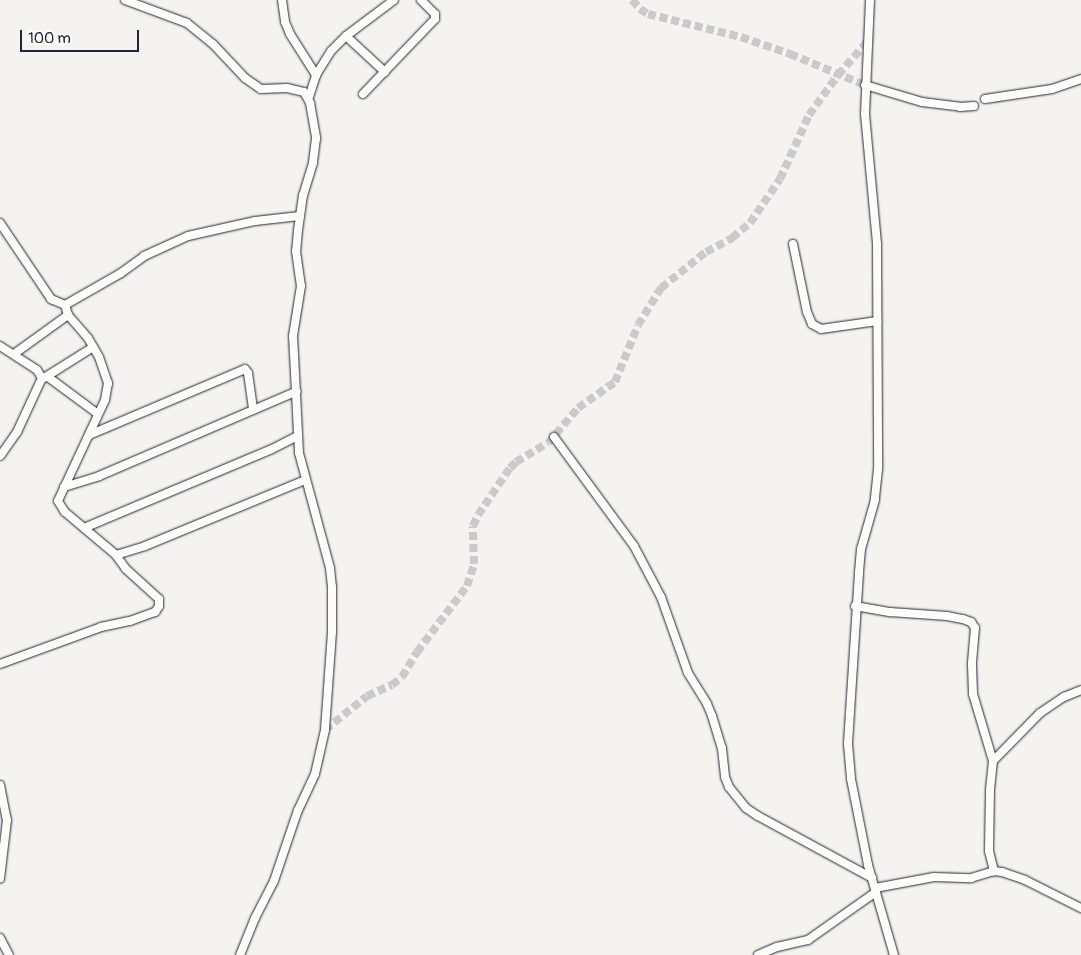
<!DOCTYPE html>
<style>
body{margin:0}
#map{position:relative;width:1081px;height:955px;overflow:hidden;background:#f4f3ef;font-family:Pangolin,sans-serif}
div>[style]{position:absolute}
[style*='--x']{left:calc(var(--x)*1px);top:calc(var(--y)*1px);width:calc(var(--w)*1px);rotate:calc(var(--a)*1deg)}
.minor-tunnel>*{height:8px;margin-top:-4px;transform-origin:0;background:repeating-linear-gradient(90deg,#cac9cb 0 8px,transparent 0 12px)}
.roads{filter:drop-shadow(0 0 1px #22223b) drop-shadow(0 0 1px #22223b)}
.minor>*{height:8px;margin:-4px;padding:0 4px;transform-origin:4px;border-radius:4px;background:#fdfcf7}
span{translate:-50% -50%;white-space:nowrap;text-align:center;line-height:1.15;-webkit-text-stroke:4.5px #fdfcf7;paint-order:stroke}
.scale{position:absolute;left:20px;top:30px;width:119px;height:22px;box-sizing:border-box;border:2px solid #22223b;border-top:0;padding-left:6px;font-size:15px;line-height:18px;white-space:nowrap;color:#22223b;-webkit-text-stroke:4px #fdfcf7;paint-order:stroke}
</style>
<div id="map">
<div class="minor-tunnel">
<i style="--x:632;--y:0;--w:12;--a:48"></i>
<i style="--x:640;--y:9;--w:9;--a:32"></i>
<i style="--x:648;--y:14;--w:96;--a:13.9"></i>
<i style="--x:741;--y:37;--w:52;--a:19.1"></i>
<i style="--x:790;--y:54;--w:81;--a:22.5"></i>
<i style="--x:325;--y:730;--w:54;--a:-39"></i>
<i style="--x:367;--y:696;--w:27;--a:-24"></i>
<i style="--x:392;--y:685;--w:13;--a:-39"></i>
<i style="--x:402;--y:677;--w:29;--a:-59"></i>
<i style="--x:417;--y:652;--w:83;--a:-52.9"></i>
<i style="--x:467;--y:586;--w:23;--a:-72"></i>
<i style="--x:474;--y:564;--w:38;--a:-92"></i>
<i style="--x:473;--y:526;--w:12;--a:-66"></i>
<i style="--x:478;--y:515;--w:57;--a:-55.8"></i>
<i style="--x:510;--y:468;--w:8;--a:-45"></i>
<i style="--x:516;--y:462;--w:37;--a:-31"></i>
<i style="--x:548;--y:443;--w:46;--a:-49.4"></i>
<i style="--x:578;--y:408;--w:45;--a:-35.1"></i>
<i style="--x:615;--y:382;--w:61;--a:-68"></i>
<i style="--x:638;--y:325;--w:44;--a:-58.1"></i>
<i style="--x:661;--y:288;--w:58;--a:-38.7"></i>
<i style="--x:706;--y:252;--w:30;--a:-28"></i>
<i style="--x:732;--y:238;--w:23;--a:-40"></i>
<i style="--x:750;--y:223;--w:53;--a:-55.7"></i>
<i style="--x:780;--y:179;--w:70;--a:-65.6"></i>
<i style="--x:809;--y:115;--w:49;--a:-54.1"></i>
<i style="--x:838;--y:75;--w:44;--a:-48.7"></i>
</div>
<div class="roads">
<div class="minor">
<i style="--x:125;--y:0;--w:66;--a:20.4"></i>
<i style="--x:187;--y:23;--w:33;--a:39"></i>
<i style="--x:213;--y:44;--w:47;--a:46.7"></i>
<i style="--x:245;--y:78;--w:19;--a:35"></i>
<i style="--x:261;--y:89;--w:26;--a:-2"></i>
<i style="--x:287;--y:88;--w:17;--a:13"></i>
<i style="--x:304;--y:92;--w:13;--a:61"></i>
<i style="--x:310;--y:103;--w:36;--a:80"></i>
<i style="--x:316;--y:138;--w:25;--a:97"></i>
<i style="--x:313;--y:163;--w:34;--a:107"></i>
<i style="--x:303;--y:195;--w:35;--a:98"></i>
<i style="--x:298;--y:230;--w:21;--a:95"></i>
<i style="--x:296;--y:251;--w:35;--a:82"></i>
<i style="--x:301;--y:286;--w:51;--a:99.1"></i>
<i style="--x:293;--y:336;--w:18;--a:87"></i>
<i style="--x:294;--y:354;--w:99;--a:87.1"></i>
<i style="--x:299;--y:453;--w:119;--a:74.9"></i>
<i style="--x:330;--y:568;--w:19;--a:84"></i>
<i style="--x:332;--y:587;--w:45;--a:90"></i>
<i style="--x:332;--y:632;--w:98;--a:94.1"></i>
<i style="--x:325;--y:730;--w:45;--a:102.8"></i>
<i style="--x:315;--y:774;--w:40;--a:115"></i>
<i style="--x:298;--y:810;--w:75;--a:108.7"></i>
<i style="--x:274;--y:881;--w:42;--a:117.2"></i>
<i style="--x:255;--y:918;--w:40;--a:112"></i>
<i style="--x:282;--y:0;--w:22;--a:82"></i>
<i style="--x:285;--y:22;--w:13;--a:67"></i>
<i style="--x:290;--y:34;--w:49;--a:57.6"></i>
<i style="--x:870;--y:0;--w:114;--a:92.5"></i>
<i style="--x:865;--y:114;--w:131;--a:84.7"></i>
<i style="--x:877;--y:244;--w:225;--a:89.7"></i>
<i style="--x:878;--y:469;--w:31;--a:96"></i>
<i style="--x:875;--y:500;--w:51;--a:105.9"></i>
<i style="--x:861;--y:549;--w:24;--a:95"></i>
<i style="--x:859;--y:573;--w:171;--a:93.7"></i>
<i style="--x:848;--y:744;--w:35;--a:85"></i>
<i style="--x:851;--y:779;--w:88;--a:78.8"></i>
<i style="--x:868;--y:865;--w:94;--a:73.9"></i>
<i style="--x:346;--y:36;--w:53;--a:42.7"></i>
<i style="--x:865;--y:85;--w:59;--a:16.6"></i>
<i style="--x:922;--y:102;--w:38;--a:7"></i>
<i style="--x:960;--y:107;--w:14;--a:-4"></i>
<i style="--x:363;--y:94;--w:104;--a:-46.2"></i>
<i style="--x:435;--y:19;--w:5;--a:-90"></i>
<i style="--x:435;--y:14;--w:20;--a:-135"></i>
<i style="--x:309;--y:97;--w:23;--a:-72"></i>
<i style="--x:316;--y:75;--w:28;--a:-58"></i>
<i style="--x:331;--y:51;--w:21;--a:-45"></i>
<i style="--x:346;--y:36;--w:60;--a:-36.9"></i>
<i style="--x:985;--y:99;--w:68;--a:-8.5"></i>
<i style="--x:1052;--y:89;--w:31;--a:-19"></i>
<i style="--x:0;--y:223;--w:92;--a:56.1"></i>
<i style="--x:51;--y:299;--w:15;--a:23"></i>
<i style="--x:65;--y:305;--w:64;--a:-29.7"></i>
<i style="--x:121;--y:273;--w:29;--a:-36"></i>
<i style="--x:144;--y:256;--w:48;--a:-24.4"></i>
<i style="--x:188;--y:236;--w:69;--a:-12.6"></i>
<i style="--x:255;--y:221;--w:45;--a:-6.3"></i>
<i style="--x:793;--y:244;--w:69;--a:78.4"></i>
<i style="--x:807;--y:312;--w:13;--a:67"></i>
<i style="--x:812;--y:324;--w:10;--a:29"></i>
<i style="--x:821;--y:329;--w:57;--a:-8.1"></i>
<i style="--x:65;--y:305;--w:10;--a:73"></i>
<i style="--x:68;--y:315;--w:30;--a:49"></i>
<i style="--x:88;--y:338;--w:22;--a:60"></i>
<i style="--x:99;--y:357;--w:28;--a:71"></i>
<i style="--x:108;--y:383;--w:17;--a:100"></i>
<i style="--x:105;--y:400;--w:111;--a:115"></i>
<i style="--x:58;--y:501;--w:13;--a:58"></i>
<i style="--x:65;--y:512;--w:67;--a:40.1"></i>
<i style="--x:116;--y:555;--w:30;--a:-17"></i>
<i style="--x:145;--y:546;--w:173;--a:-22.4"></i>
<i style="--x:0;--y:346;--w:44;--a:33"></i>
<i style="--x:37;--y:370;--w:9;--a:58"></i>
<i style="--x:42;--y:378;--w:60;--a:114.8"></i>
<i style="--x:17;--y:432;--w:29;--a:125"></i>
<i style="--x:14;--y:354;--w:67;--a:-35.8"></i>
<i style="--x:48;--y:377;--w:62;--a:36.5"></i>
<i style="--x:44;--y:378;--w:58;--a:-32.3"></i>
<i style="--x:89;--y:435;--w:169;--a:-22.9"></i>
<i style="--x:245;--y:369;--w:5;--a:53"></i>
<i style="--x:248;--y:373;--w:37;--a:82"></i>
<i style="--x:554;--y:437;--w:135;--a:53.7"></i>
<i style="--x:634;--y:546;--w:58;--a:62.1"></i>
<i style="--x:661;--y:597;--w:81;--a:70.4"></i>
<i style="--x:688;--y:673;--w:36;--a:58"></i>
<i style="--x:707;--y:704;--w:13;--a:67"></i>
<i style="--x:712;--y:716;--w:34;--a:73"></i>
<i style="--x:722;--y:748;--w:29;--a:84"></i>
<i style="--x:725;--y:777;--w:11;--a:68"></i>
<i style="--x:729;--y:787;--w:27;--a:51"></i>
<i style="--x:746;--y:808;--w:14;--a:34"></i>
<i style="--x:758;--y:816;--w:130;--a:28.5"></i>
<i style="--x:64;--y:487;--w:37;--a:-17"></i>
<i style="--x:99;--y:476;--w:215;--a:-23.2"></i>
<i style="--x:84;--y:528;--w:204;--a:-22.8"></i>
<i style="--x:272;--y:449;--w:29;--a:-27"></i>
<i style="--x:855;--y:606;--w:36;--a:10"></i>
<i style="--x:890;--y:612;--w:57;--a:4"></i>
<i style="--x:947;--y:616;--w:16;--a:11"></i>
<i style="--x:963;--y:619;--w:9;--a:21"></i>
<i style="--x:971;--y:622;--w:7;--a:56"></i>
<i style="--x:975;--y:628;--w:37;--a:95"></i>
<i style="--x:972;--y:665;--w:29;--a:88"></i>
<i style="--x:973;--y:694;--w:70;--a:73.4"></i>
<i style="--x:993;--y:761;--w:30;--a:96"></i>
<i style="--x:990;--y:791;--w:60;--a:91"></i>
<i style="--x:989;--y:851;--w:21;--a:76"></i>
<i style="--x:0;--y:664;--w:108;--a:-20.1"></i>
<i style="--x:101;--y:627;--w:30;--a:-12"></i>
<i style="--x:130;--y:621;--w:27;--a:-20"></i>
<i style="--x:155;--y:612;--w:7;--a:-56"></i>
<i style="--x:159;--y:606;--w:7;--a:-90"></i>
<i style="--x:159;--y:599;--w:45;--a:-137.7"></i>
<i style="--x:126;--y:569;--w:17;--a:-126"></i>
<i style="--x:993;--y:761;--w:67;--a:-45.6"></i>
<i style="--x:1040;--y:713;--w:29;--a:-34"></i>
<i style="--x:1064;--y:697;--w:18;--a:-22"></i>
<i style="--x:0;--y:785;--w:36;--a:79"></i>
<i style="--x:7;--y:820;--w:59;--a:96.8"></i>
<i style="--x:875;--y:888;--w:60;--a:-10.6"></i>
<i style="--x:934;--y:877;--w:37;--a:2"></i>
<i style="--x:971;--y:878;--w:24;--a:-17"></i>
<i style="--x:994;--y:871;--w:8;--a:7"></i>
<i style="--x:1002;--y:872;--w:24;--a:19"></i>
<i style="--x:1025;--y:880;--w:63;--a:26.6"></i>
<i style="--x:0;--y:938;--w:19;--a:62"></i>
<i style="--x:758;--y:955;--w:21;--a:-23"></i>
<i style="--x:777;--y:947;--w:32;--a:-13"></i>
<i style="--x:808;--y:940;--w:83;--a:-35.2"></i>
</div>
</div>
<div class="scale">100 m</div>
</div>
